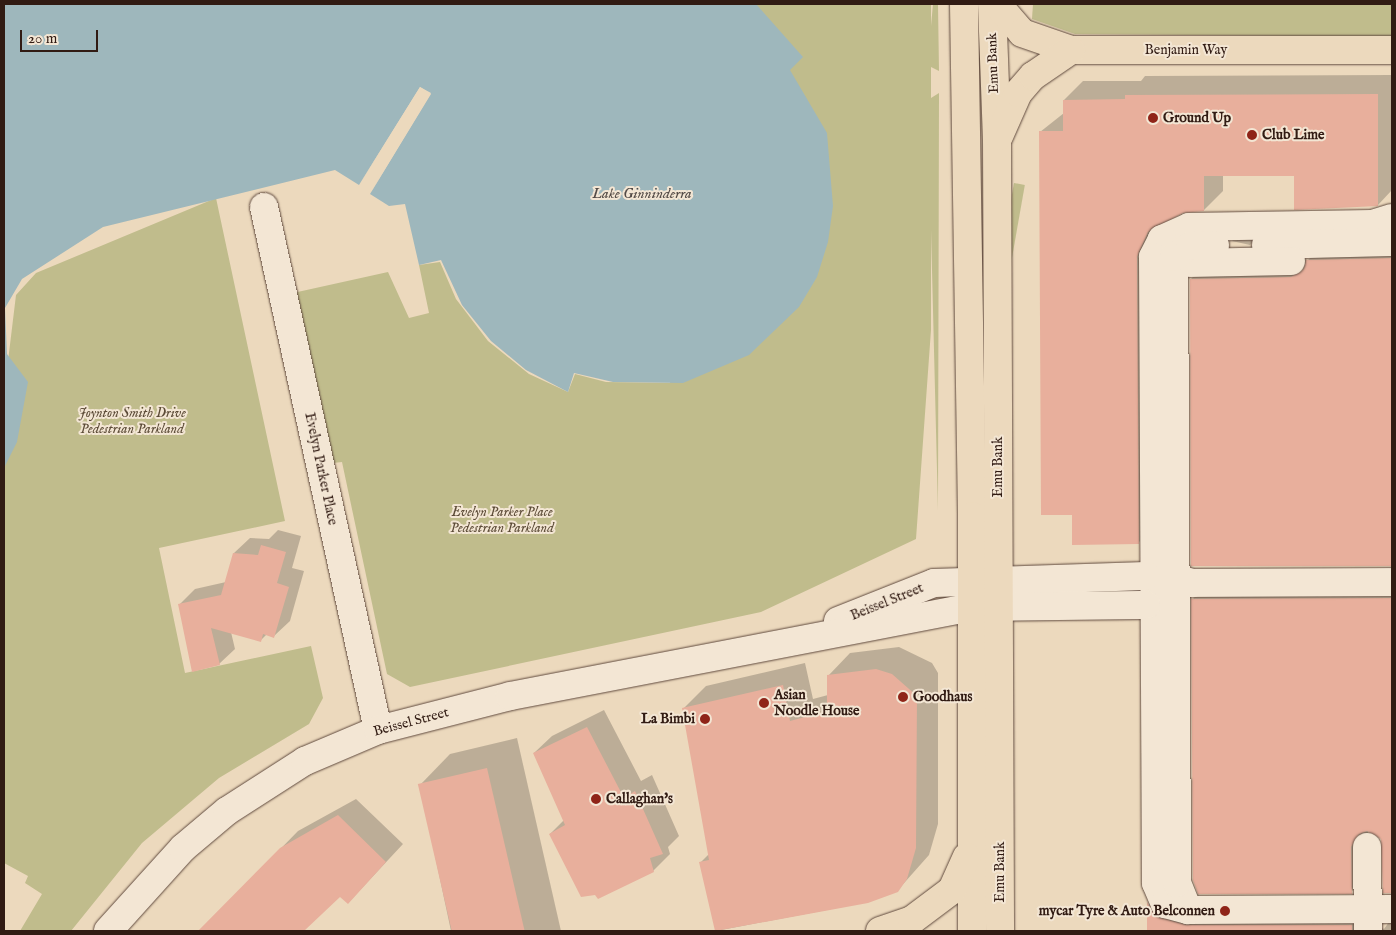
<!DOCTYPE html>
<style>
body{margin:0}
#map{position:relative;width:1396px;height:935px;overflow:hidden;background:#ecd9bd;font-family:"IM FELL English",serif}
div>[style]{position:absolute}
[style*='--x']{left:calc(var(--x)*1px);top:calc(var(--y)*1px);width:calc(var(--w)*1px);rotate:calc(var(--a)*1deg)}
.green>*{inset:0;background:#c0bc8c;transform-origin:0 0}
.water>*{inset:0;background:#9eb7bc}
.pier>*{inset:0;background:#ecd9bd}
.shadow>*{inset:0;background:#0003}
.building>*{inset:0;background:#e8af9c;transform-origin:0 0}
.roads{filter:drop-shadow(0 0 1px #604a3e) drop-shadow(0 0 1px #604a3e)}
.minor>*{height:28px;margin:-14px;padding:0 14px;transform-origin:14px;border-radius:14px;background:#f3e6d4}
.major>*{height:28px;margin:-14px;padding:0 14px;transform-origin:14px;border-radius:14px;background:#ecd9bd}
.dots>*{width:14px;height:14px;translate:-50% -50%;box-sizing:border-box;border:2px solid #f3e6d4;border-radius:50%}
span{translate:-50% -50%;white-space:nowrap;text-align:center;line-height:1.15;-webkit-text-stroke:4px #f3e6d4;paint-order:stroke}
.street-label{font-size:14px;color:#311b13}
.poi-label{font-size:14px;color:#311b13;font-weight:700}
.left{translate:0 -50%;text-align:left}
.right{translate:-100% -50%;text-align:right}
.park-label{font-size:14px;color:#5c4b37;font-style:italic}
.water-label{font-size:15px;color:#524a46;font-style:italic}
.frame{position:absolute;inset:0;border:5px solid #311b13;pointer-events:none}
.scale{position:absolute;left:20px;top:30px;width:78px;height:22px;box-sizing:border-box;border:2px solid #311b13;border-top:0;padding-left:6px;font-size:15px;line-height:18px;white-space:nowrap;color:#311b13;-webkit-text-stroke:4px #f3e6d4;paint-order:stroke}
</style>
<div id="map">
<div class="green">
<i style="clip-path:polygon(753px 4px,931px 4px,931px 26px,933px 4px,938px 4px,939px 71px,931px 67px,931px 98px,939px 93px,938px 511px,931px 230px,931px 330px,916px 539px,761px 612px,410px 687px,387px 674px,342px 462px,333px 463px,293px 293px,388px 272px,409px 318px,429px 313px,419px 265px,440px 262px,456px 299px,488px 341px,529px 374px,568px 392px,575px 374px,606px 382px,670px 383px)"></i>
<i style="clip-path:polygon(1033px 4px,1392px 4px,1392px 37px,1075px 34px,1032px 19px)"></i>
<i style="left:1014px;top:183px;width:11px;height:244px;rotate:10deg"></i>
<i style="clip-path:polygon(216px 198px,285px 521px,159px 548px,185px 673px,311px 646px,323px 698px,309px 724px,219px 778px,142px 843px,71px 931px,20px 931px,42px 894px,25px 883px,28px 876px,4px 863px,4px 394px,16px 295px,36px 273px)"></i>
</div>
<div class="water">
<i style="clip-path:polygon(4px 4px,756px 4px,803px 57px,790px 70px,827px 133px,833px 206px,828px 242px,817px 277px,799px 307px,749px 355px,683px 383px,613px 382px,574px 373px,568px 392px,526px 370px,491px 341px,462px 305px,441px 260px,419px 265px,405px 204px,389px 206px,370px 194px,431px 94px,420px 87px,359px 185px,335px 170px,103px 227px,22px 279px,5px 308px,7px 354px,28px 382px,17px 442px,4px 468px)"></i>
</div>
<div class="pier">
<i style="clip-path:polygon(420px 87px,431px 93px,370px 194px,428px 94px,420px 90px,359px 185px)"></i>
</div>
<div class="shadow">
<i style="clip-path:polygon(1392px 75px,1392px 190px,1378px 205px,1295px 175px,1223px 175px,1223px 191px,1204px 210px,1182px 212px,1162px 223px,1157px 524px,1138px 543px,1073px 514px,1040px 132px,1064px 113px,1064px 100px,1083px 81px,1141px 81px,1145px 76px)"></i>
<i style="clip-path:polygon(1248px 225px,1267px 228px,1250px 245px,1232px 241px)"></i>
<i style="clip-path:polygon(1392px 240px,1392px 565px,1192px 565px,1191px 279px,1208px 262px,1308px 260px,1325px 243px)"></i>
<i style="clip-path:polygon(278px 530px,301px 536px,292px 568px,304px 571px,290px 621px,274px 636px,267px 634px,260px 641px,231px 632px,235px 649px,219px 664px,179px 605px,195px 589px,226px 582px,234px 553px,250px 538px,269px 539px)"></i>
<i style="clip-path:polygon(1392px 581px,1392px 893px,1384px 892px,1381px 838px,1368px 831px,1369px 875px,1351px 892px,1193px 599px,1210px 582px)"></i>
<i style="clip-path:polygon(899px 647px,932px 663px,938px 673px,938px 824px,929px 855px,897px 891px,868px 902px,716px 931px,701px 862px,709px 854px,683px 709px,706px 686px,805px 663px,813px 699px,828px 695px,828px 676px,850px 653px)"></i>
<i style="clip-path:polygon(604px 710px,641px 781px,652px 775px,679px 836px,668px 847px,670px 854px,653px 871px,550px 834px,564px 820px,534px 753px,552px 736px)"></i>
<i style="clip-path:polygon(517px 738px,561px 931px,451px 931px,420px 785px,450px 754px)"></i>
<i style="clip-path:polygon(356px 799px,403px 844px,348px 903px,340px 895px,302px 931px,200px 931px,298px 831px)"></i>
<i style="clip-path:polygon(1165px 886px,1172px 899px,1372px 922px,1384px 929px,1392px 918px,1392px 931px,1149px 931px,1149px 903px)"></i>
</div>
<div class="building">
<i style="clip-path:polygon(1378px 94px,1378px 206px,1294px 210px,1294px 176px,1204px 176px,1204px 211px,1183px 213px,1148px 232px,1137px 257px,1139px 544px,1072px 545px,1072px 515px,1041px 515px,1039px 131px,1063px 131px,1063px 100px,1125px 99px,1125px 95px)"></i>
<i style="clip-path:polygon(1392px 258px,1392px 566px,1191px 566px,1190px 279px,1291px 277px,1304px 269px,1306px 260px)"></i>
<i style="clip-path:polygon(261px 545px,286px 552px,277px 583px,289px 587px,274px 638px,263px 634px,261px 642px,211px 628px,220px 665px,192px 672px,178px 604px,221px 595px,233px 553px,258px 555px)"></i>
<i style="clip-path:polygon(1392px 598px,1392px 893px,1383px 893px,1381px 839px,1367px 831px,1359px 834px,1351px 847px,1352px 894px,1198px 894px,1193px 880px,1191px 599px)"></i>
<i style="clip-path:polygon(876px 669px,892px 674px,917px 696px,916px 848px,907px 879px,898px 892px,868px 903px,715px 931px,699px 862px,709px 860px,682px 708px,783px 685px,790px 721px,827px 711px,827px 675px)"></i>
<i style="clip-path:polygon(587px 727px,624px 798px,635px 791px,663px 854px,650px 858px,654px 872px,598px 899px,595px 895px,581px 897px,549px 834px,565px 825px,533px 753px)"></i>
<i style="left:487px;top:768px;width:167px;height:71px;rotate:77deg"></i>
<i style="clip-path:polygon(338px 815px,386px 862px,348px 904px,340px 897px,304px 931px,198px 931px,280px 848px)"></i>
<i style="clip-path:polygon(1147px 902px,1155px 916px,1186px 925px,1352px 925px,1352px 931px,1147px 931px)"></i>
</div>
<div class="roads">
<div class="minor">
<i style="--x:264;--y:207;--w:535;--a:77.7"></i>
<i style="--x:1392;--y:218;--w:21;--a:163"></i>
<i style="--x:1372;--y:224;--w:183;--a:179.1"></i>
<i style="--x:1189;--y:227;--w:30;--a:156"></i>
<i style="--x:1162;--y:239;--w:20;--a:117"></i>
<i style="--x:1153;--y:257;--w:626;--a:89.73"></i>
<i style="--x:1156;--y:883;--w:23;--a:67"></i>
<i style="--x:1165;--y:904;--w:24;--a:15"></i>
<i style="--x:1188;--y:910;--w:204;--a:-0.3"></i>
<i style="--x:1266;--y:245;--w:126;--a:-1.4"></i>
<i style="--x:1190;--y:263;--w:101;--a:-1.1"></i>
<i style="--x:1163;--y:563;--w:23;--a:45"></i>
<i style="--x:1179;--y:579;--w:14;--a:17"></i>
<i style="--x:1192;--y:583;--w:200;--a:-0.3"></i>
<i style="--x:838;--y:621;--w:103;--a:-21.6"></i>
<i style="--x:934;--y:583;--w:212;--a:-1.9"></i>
<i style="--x:1367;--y:847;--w:84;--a:89.3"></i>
<i style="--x:1188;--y:910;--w:29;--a:-112"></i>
<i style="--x:1177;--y:883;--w:626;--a:-90.27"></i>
<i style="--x:1174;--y:257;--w:19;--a:-35"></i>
<i style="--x:1190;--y:246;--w:25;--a:-2"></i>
<i style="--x:108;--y:931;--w:112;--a:-47.9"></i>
<i style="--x:183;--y:848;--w:57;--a:-40.1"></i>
<i style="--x:227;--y:811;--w:93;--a:-32.7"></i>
<i style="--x:305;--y:761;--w:79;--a:-23"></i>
<i style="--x:378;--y:730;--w:136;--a:-14.4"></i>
<i style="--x:510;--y:696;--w:470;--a:-10.9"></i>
<i style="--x:972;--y:607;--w:174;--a:-0.7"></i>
</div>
<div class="major">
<i style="--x:964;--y:4;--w:512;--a:89.1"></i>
<i style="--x:972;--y:516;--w:415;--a:90"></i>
<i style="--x:992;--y:4;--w:136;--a:87.9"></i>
<i style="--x:997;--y:140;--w:791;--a:89.78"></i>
<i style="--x:997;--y:4;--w:38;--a:49"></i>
<i style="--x:1022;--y:33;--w:52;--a:19.1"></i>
<i style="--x:1071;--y:50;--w:321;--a:0"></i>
<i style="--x:999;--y:136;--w:47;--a:-66.2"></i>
<i style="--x:1018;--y:93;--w:23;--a:-49"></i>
<i style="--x:1033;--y:76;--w:46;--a:-34.4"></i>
<i style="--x:880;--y:931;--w:34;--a:-19"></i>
<i style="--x:912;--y:920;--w:50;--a:-36.9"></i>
<i style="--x:952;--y:890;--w:36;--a:-66"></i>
</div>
</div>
<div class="dots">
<i style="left:1153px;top:118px;background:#8f2418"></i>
<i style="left:1252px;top:135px;background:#8f2418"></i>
<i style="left:903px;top:697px;background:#8f2418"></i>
<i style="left:764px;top:703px;background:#8f2418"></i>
<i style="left:705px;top:719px;background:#8f2418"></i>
<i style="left:596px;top:799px;background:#8f2418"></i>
<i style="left:1225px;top:911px;background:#8f2418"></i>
</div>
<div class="street-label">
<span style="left:1186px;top:50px">Benjamin Way</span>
<span style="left:993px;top:63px;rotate:-92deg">Emu Bank</span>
<span style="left:998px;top:467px;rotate:-90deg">Emu Bank</span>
<span style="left:321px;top:469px;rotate:78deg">Evelyn Parker Place</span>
<span style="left:887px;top:602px;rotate:-22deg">Beissel Street</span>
<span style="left:411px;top:722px;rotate:-15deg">Beissel Street</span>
<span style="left:1000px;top:872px;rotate:-90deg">Emu Bank</span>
</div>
<div class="poi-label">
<span class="left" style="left:1163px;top:118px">Ground Up</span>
<span class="left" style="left:1262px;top:135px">Club Lime</span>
<span class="left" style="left:774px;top:703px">Asian<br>Noodle House</span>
<span class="left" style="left:913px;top:697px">Goodhaus</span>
<span class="right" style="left:695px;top:719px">La Bimbi</span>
<span class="left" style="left:606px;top:799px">Callaghan's</span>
<span class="right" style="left:1215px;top:911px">mycar Tyre &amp; Auto Belconnen</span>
</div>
<div class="park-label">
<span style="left:132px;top:421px">Joynton Smith Drive<br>Pedestrian Parkland</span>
<span style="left:502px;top:520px">Evelyn Parker Place<br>Pedestrian Parkland</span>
</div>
<div class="water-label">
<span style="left:642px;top:194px">Lake Ginninderra</span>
</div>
<div class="frame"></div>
<div class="scale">20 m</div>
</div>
